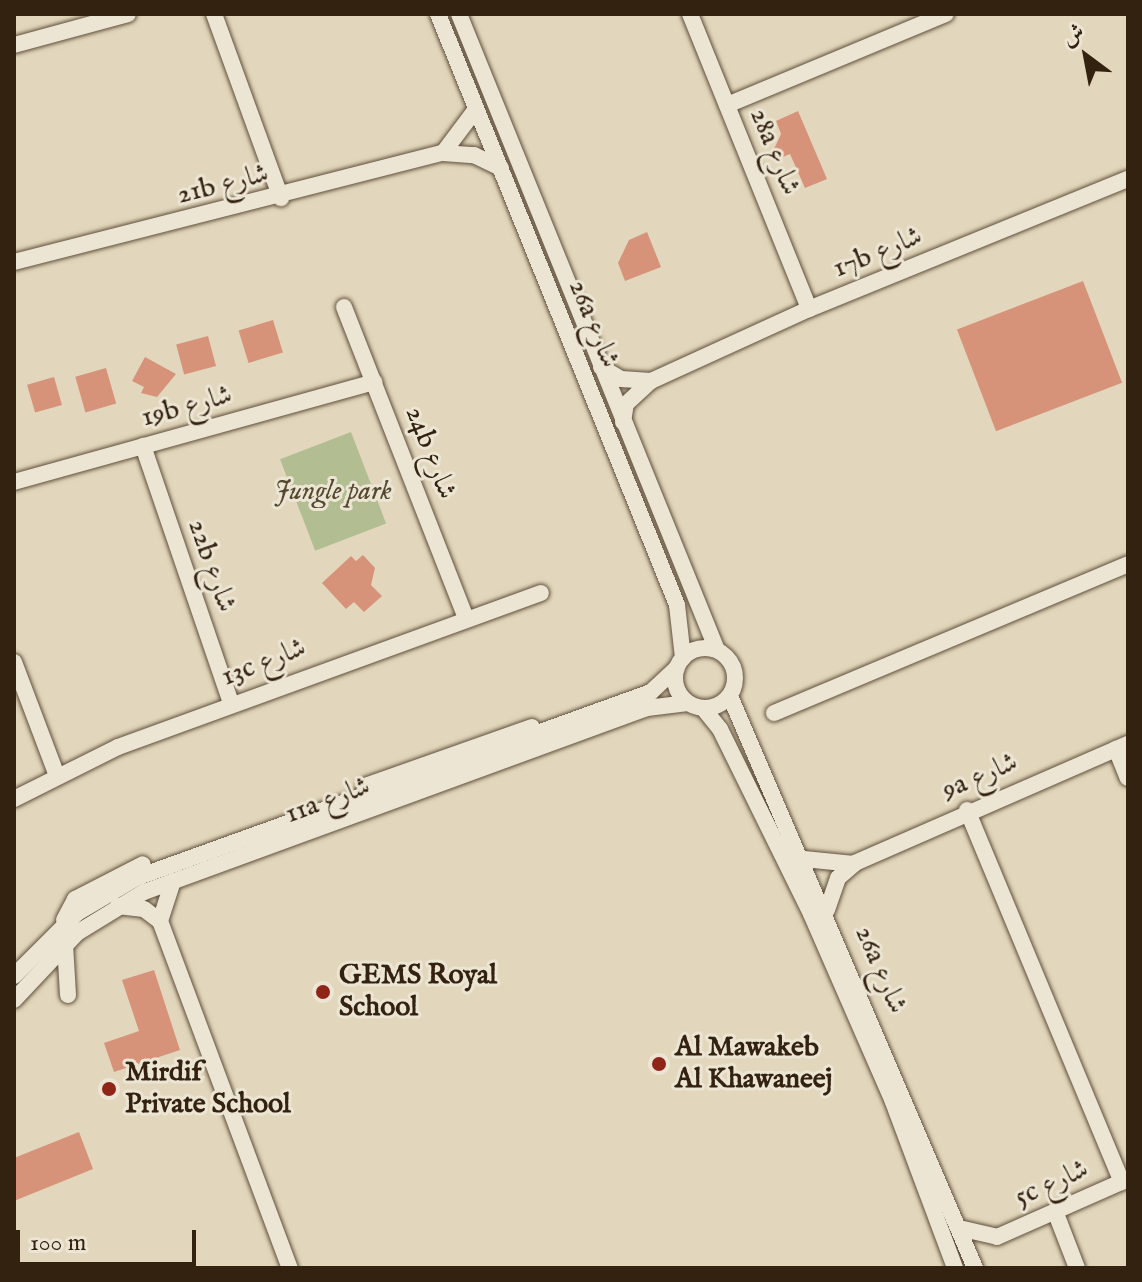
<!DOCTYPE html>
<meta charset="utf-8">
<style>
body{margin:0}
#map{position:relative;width:1142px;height:1282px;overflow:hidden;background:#e2d7bc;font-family:"IM FELL English",Amiri,serif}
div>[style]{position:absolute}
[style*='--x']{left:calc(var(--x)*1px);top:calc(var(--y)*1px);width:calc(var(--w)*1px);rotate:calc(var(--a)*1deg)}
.green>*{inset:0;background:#b2be92;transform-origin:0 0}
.building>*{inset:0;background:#d69379;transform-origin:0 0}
.roads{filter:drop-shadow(0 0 2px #604f3b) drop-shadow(0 0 2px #604f3b)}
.minor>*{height:16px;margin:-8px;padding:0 8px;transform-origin:8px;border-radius:8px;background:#ece5d3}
.minor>.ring{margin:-8px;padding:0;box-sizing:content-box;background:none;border:16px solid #ece5d3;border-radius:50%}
.dots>*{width:22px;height:22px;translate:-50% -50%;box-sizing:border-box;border:4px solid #ece5d3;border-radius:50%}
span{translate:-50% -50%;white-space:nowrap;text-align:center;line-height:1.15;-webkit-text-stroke:6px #ece5d3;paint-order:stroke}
.street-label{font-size:28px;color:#342210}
.park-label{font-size:28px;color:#544930;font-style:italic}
.poi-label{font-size:28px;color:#342210;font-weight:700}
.left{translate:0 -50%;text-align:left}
.frame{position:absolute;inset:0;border:16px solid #342210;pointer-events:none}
.north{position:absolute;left:1046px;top:16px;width:80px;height:80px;-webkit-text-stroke:6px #ece5d3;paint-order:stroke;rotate:328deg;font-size:22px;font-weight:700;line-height:32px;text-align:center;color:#342210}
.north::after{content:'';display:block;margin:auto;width:28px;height:36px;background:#342210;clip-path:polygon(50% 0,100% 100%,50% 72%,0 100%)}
.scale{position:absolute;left:16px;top:1230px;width:180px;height:36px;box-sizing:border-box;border:4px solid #342210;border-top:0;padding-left:10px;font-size:24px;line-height:28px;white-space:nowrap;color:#342210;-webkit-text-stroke:6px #ece5d3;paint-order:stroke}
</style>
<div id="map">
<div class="green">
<i style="left:351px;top:432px;width:98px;height:76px;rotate:69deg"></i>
</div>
<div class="building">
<i style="clip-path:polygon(798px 111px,827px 179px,805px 188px,790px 154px,778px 159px,774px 149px,781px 134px,776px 121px)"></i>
<i style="clip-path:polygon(647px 232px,661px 267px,625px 281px,618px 263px,629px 240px)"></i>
<i style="left:1083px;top:281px;width:109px;height:135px;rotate:69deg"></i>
<i style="left:273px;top:320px;width:34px;height:36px;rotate:73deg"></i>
<i style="left:208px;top:336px;width:31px;height:33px;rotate:75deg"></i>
<i style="clip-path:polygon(145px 357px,176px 374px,157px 397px,141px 393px,144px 387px,132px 381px)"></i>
<i style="left:106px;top:368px;width:37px;height:32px;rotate:74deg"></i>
<i style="left:54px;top:377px;width:29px;height:28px;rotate:74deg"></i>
<i style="clip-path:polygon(363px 555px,375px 568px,371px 585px,382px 596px,364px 612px,354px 602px,346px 609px,322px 583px,351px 556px,356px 561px)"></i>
<i style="clip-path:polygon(154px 970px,180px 1050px,114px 1072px,104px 1043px,139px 1031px,122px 980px)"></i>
<i style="clip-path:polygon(79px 1132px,93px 1169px,14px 1201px,14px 1158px)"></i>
</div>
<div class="roads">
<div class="minor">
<i style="--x:214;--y:14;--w:196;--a:70"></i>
<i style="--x:438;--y:14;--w:637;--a:67.98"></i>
<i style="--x:677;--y:605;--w:53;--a:83.5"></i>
<i style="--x:459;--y:14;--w:686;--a:67.92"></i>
<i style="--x:690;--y:14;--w:318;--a:68"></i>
<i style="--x:14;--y:45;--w:118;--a:-15.2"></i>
<i style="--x:727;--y:105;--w:237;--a:-22.6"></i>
<i style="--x:443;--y:153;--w:55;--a:-53.1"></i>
<i style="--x:14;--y:262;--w:443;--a:-14.3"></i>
<i style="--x:443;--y:153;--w:31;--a:4"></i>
<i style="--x:474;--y:155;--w:30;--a:26"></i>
<i style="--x:344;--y:307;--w:334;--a:68.6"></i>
<i style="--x:601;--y:367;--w:23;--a:31"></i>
<i style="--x:621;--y:379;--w:30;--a:4"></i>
<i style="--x:623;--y:422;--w:18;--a:-81"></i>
<i style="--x:626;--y:404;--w:34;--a:-43"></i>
<i style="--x:651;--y:381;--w:174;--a:-24.5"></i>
<i style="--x:809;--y:309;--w:344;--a:-22.2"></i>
<i style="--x:143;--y:446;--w:272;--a:71.1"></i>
<i style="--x:14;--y:482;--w:374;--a:-15.5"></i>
<i class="ring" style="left:675px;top:648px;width:44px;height:44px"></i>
<i style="--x:14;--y:662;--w:119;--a:69.3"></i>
<i style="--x:730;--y:696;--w:622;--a:66.81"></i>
<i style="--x:703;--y:708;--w:27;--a:51"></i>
<i style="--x:720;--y:729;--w:206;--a:63.8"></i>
<i style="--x:811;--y:914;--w:205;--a:66.4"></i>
<i style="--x:893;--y:1102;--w:177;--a:69.5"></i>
<i style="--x:774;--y:713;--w:384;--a:-22.8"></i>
<i style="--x:1116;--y:749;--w:31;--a:68"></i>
<i style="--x:365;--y:786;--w:177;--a:-19.5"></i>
<i style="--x:14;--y:799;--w:116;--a:-26.6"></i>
<i style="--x:118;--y:747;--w:450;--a:-20"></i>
<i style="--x:967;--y:810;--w:403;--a:67.4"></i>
<i style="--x:804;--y:859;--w:50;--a:5.7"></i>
<i style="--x:173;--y:881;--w:42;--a:108"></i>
<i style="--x:160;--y:921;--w:371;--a:69.5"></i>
<i style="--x:118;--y:906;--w:26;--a:7"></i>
<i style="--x:144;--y:909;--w:20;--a:37"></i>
<i style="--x:827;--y:910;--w:34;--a:-71"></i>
<i style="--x:838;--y:878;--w:23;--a:-41"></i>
<i style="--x:855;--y:863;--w:298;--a:-23.6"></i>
<i style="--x:64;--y:920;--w:24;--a:-62"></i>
<i style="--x:75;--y:899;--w:76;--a:-27.2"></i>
<i style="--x:65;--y:944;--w:51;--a:86.6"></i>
<i style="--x:14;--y:976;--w:89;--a:-45"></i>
<i style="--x:77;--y:913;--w:71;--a:-30.5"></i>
<i style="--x:138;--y:877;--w:545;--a:-19.83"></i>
<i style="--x:651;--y:692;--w:35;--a:-43"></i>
<i style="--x:14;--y:1000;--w:92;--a:-46.8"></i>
<i style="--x:77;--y:933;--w:79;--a:-31.5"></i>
<i style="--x:144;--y:892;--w:536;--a:-20.09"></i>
<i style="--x:647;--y:708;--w:41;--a:-7"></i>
<i style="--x:1055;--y:1211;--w:61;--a:68.9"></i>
<i style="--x:959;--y:1228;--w:39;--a:13"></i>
<i style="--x:997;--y:1237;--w:143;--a:-23.9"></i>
</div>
</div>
<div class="dots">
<i style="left:323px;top:992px;background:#8f2418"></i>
<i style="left:659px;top:1064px;background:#8f2418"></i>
<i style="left:109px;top:1089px;background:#8f2418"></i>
</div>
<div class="street-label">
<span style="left:774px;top:152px;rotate:68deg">28a شارع</span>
<span style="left:223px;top:185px;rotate:-14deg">21b شارع</span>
<span style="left:878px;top:253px;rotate:-22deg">17b شارع</span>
<span style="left:593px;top:324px;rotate:68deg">26a شارع</span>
<span style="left:187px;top:407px;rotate:-15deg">19b شارع</span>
<span style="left:430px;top:453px;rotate:69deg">24b شارع</span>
<span style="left:211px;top:566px;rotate:71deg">22b شارع</span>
<span style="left:264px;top:663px;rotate:-21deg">13c شارع</span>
<span style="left:980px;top:777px;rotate:-23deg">9a شارع</span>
<span style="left:328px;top:801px;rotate:-20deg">11a شارع</span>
<span style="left:880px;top:970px;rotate:67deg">26a شارع</span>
<span style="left:1052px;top:1184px;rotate:-24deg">5c شارع</span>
</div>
<div class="park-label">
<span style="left:333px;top:492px">Jungle park</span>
</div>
<div class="poi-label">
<span class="left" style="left:339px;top:992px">GEMS Royal<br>School</span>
<span class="left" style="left:675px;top:1064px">Al Mawakeb<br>Al Khawaneej</span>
<span class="left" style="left:125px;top:1089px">Mirdif<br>Private School</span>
</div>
<div class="frame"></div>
<div class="north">ش</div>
<div class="scale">100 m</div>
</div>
